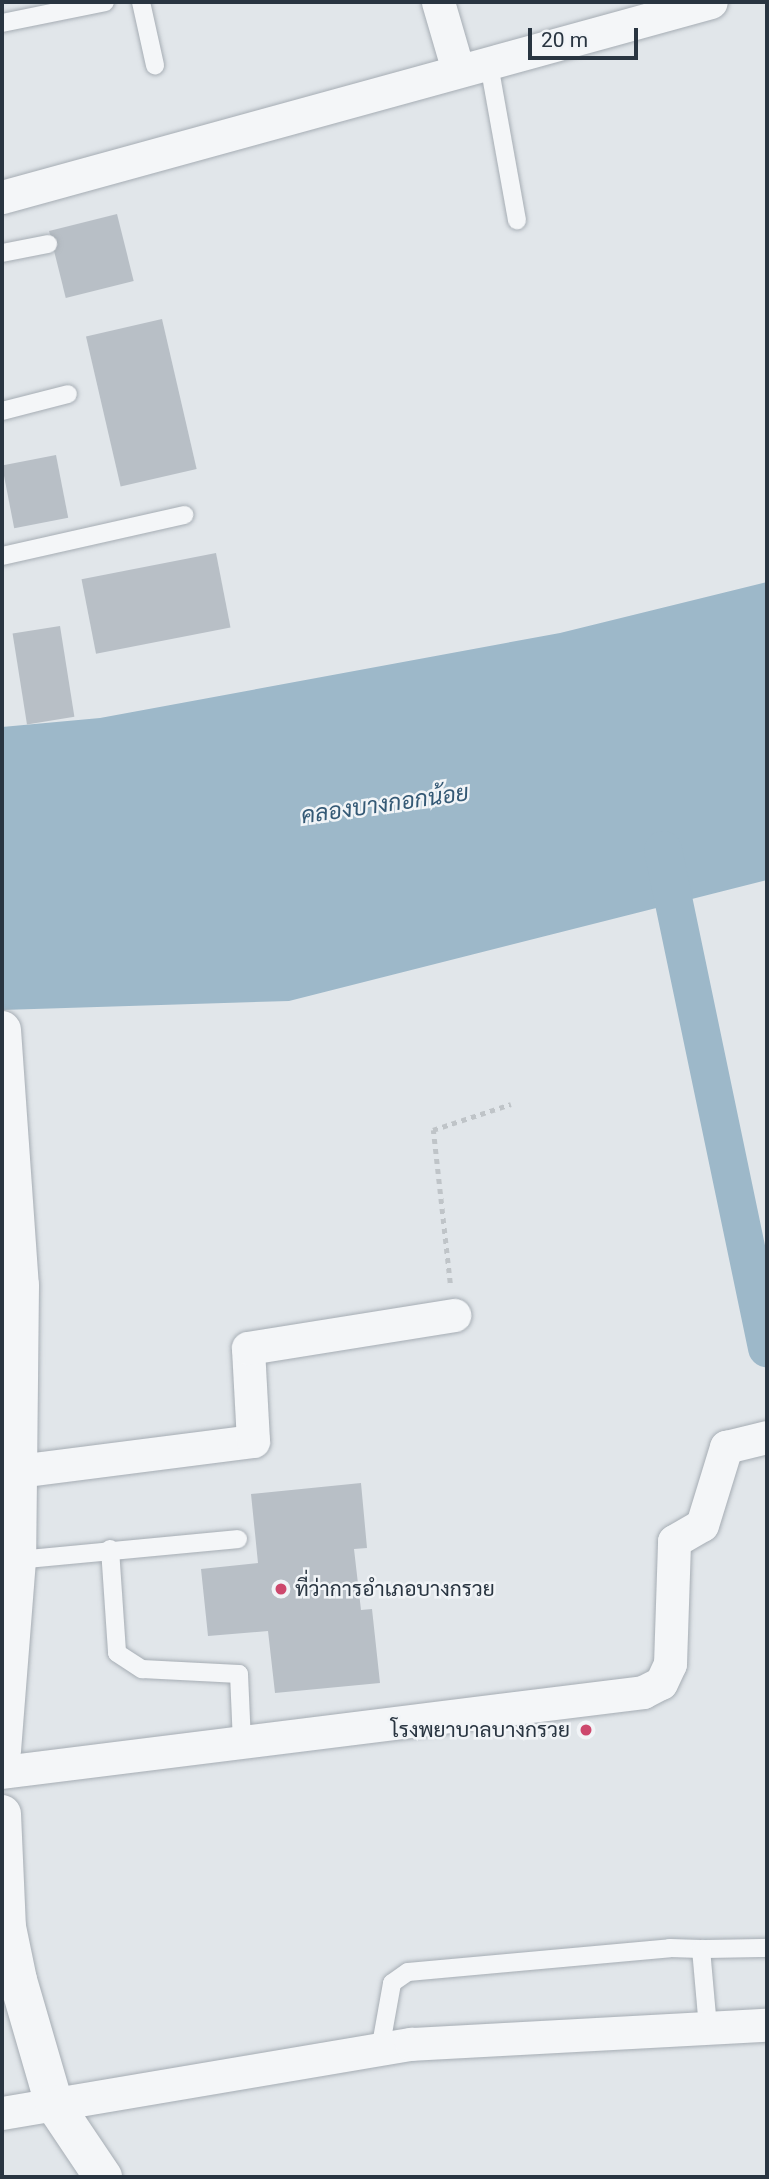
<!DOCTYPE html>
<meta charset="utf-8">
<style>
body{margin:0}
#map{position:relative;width:769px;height:2179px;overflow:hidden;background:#e1e6ea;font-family:Roboto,Sarabun,sans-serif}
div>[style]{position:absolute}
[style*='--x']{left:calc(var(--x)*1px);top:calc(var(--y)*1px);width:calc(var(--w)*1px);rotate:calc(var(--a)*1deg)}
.water>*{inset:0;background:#9db8c9}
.canal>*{height:38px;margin:-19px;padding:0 19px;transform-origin:19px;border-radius:19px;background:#9db8c9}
.building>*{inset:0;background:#b8bfc6;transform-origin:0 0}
.path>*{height:4.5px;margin-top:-2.25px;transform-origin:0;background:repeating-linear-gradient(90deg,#bfc4c8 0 5px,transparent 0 10px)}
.roads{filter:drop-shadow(0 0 2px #a6adb4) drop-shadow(0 0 2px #a6adb4)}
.service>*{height:18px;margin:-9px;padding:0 9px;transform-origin:9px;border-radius:9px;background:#f4f6f8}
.minor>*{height:33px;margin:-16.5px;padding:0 16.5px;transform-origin:16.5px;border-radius:16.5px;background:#f4f6f8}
.tertiary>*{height:38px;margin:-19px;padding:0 19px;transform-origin:19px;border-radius:19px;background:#f4f6f8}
.dots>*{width:19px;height:19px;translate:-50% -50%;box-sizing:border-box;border:4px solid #f1f4f7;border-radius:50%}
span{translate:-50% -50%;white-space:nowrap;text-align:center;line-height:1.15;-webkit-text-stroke:5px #f1f4f7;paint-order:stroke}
.poi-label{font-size:21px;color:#293541}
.left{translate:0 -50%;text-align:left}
.right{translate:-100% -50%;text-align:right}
.water-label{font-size:23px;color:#345975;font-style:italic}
.frame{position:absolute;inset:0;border:4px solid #293541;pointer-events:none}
.scale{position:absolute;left:528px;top:28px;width:110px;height:32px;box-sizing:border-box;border:4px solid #293541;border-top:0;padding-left:9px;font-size:21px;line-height:24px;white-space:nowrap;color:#293541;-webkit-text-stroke:5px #f1f4f7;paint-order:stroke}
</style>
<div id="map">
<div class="water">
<i style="clip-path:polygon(767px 582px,767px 880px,289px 1001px,2px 1010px,2px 727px,100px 718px,560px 633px)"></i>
</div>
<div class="canal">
<i style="--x:663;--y:850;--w:509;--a:78.2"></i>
</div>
<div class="building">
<i style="left:117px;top:214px;width:69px;height:70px;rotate:76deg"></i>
<i style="left:162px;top:319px;width:154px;height:78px;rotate:77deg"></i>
<i style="left:56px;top:455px;width:64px;height:55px;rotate:79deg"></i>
<i style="left:216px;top:553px;width:76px;height:137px;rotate:79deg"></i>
<i style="left:60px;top:626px;width:92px;height:48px;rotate:81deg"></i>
<i style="clip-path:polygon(361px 1483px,367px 1548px,354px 1549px,361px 1610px,372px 1609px,380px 1683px,275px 1693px,268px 1631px,208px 1636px,201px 1569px,258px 1563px,251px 1494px)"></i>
</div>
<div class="path">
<i style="--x:450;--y:1283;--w:154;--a:-96.3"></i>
<i style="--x:433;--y:1130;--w:82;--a:-18.4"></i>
</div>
<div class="roads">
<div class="service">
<i style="--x:141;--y:2;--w:65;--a:77.5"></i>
<i style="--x:2;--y:23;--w:105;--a:-11.5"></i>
<i style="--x:488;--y:59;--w:164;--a:79.8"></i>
<i style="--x:2;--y:253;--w:47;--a:-11.1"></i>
<i style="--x:2;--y:411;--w:68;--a:-14.4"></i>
<i style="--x:2;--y:556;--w:187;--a:-12.7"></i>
<i style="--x:110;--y:1549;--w:104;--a:86.1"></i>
<i style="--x:117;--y:1653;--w:30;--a:33"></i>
<i style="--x:142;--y:1669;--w:97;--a:3"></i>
<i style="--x:239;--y:1674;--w:70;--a:87.5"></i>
<i style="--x:17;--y:1560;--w:222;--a:-5.4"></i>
<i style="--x:701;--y:1949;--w:66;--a:-0.9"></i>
<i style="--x:380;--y:2050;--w:68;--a:-79.8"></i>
<i style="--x:392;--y:1983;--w:19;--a:-35"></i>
<i style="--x:408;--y:1972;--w:263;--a:-5.2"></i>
<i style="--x:670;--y:1948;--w:31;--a:2"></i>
<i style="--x:701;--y:1949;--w:79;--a:84.9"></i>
</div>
<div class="minor">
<i style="--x:438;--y:2;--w:68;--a:73.7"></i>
<i style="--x:2;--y:197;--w:735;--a:-15.38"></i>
<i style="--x:18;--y:1471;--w:237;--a:-7.3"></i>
<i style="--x:253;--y:1441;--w:93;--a:-93.1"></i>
<i style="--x:248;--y:1348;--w:209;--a:-9.1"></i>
<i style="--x:2;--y:1772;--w:646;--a:-7.11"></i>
<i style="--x:643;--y:1692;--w:20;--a:-27"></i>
<i style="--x:661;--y:1683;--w:21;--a:-65"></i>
<i style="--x:670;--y:1664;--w:123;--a:-88.1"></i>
<i style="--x:674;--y:1541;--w:32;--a:-30"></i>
<i style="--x:702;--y:1525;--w:82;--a:-72.9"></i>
<i style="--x:726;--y:1447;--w:42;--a:-13.7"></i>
<i style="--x:2;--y:2113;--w:415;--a:-9.6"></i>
<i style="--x:411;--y:2044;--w:357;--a:-3.1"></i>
</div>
<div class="tertiary">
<i style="--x:2;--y:1030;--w:256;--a:86"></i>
<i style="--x:20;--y:1285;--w:275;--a:90.6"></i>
<i style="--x:17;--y:1560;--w:191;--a:94.5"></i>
<i style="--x:2;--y:1814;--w:113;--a:87.5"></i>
<i style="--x:7;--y:1927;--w:54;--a:78.3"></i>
<i style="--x:18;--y:1980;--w:129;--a:73.8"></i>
<i style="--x:54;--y:2104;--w:88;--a:56.1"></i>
</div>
</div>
<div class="dots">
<i style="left:281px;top:1589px;background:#cd486d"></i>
<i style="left:586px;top:1730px;background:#cd486d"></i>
</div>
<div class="poi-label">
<span class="left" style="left:295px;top:1589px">ที่ว่าการอำเภอบางกรวย</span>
<span class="right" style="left:570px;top:1730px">โรงพยาบาลบางกรวย</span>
</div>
<div class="water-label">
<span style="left:385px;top:805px;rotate:-8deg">คลองบางกอกน้อย</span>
</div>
<div class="frame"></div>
<div class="scale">20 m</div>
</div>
